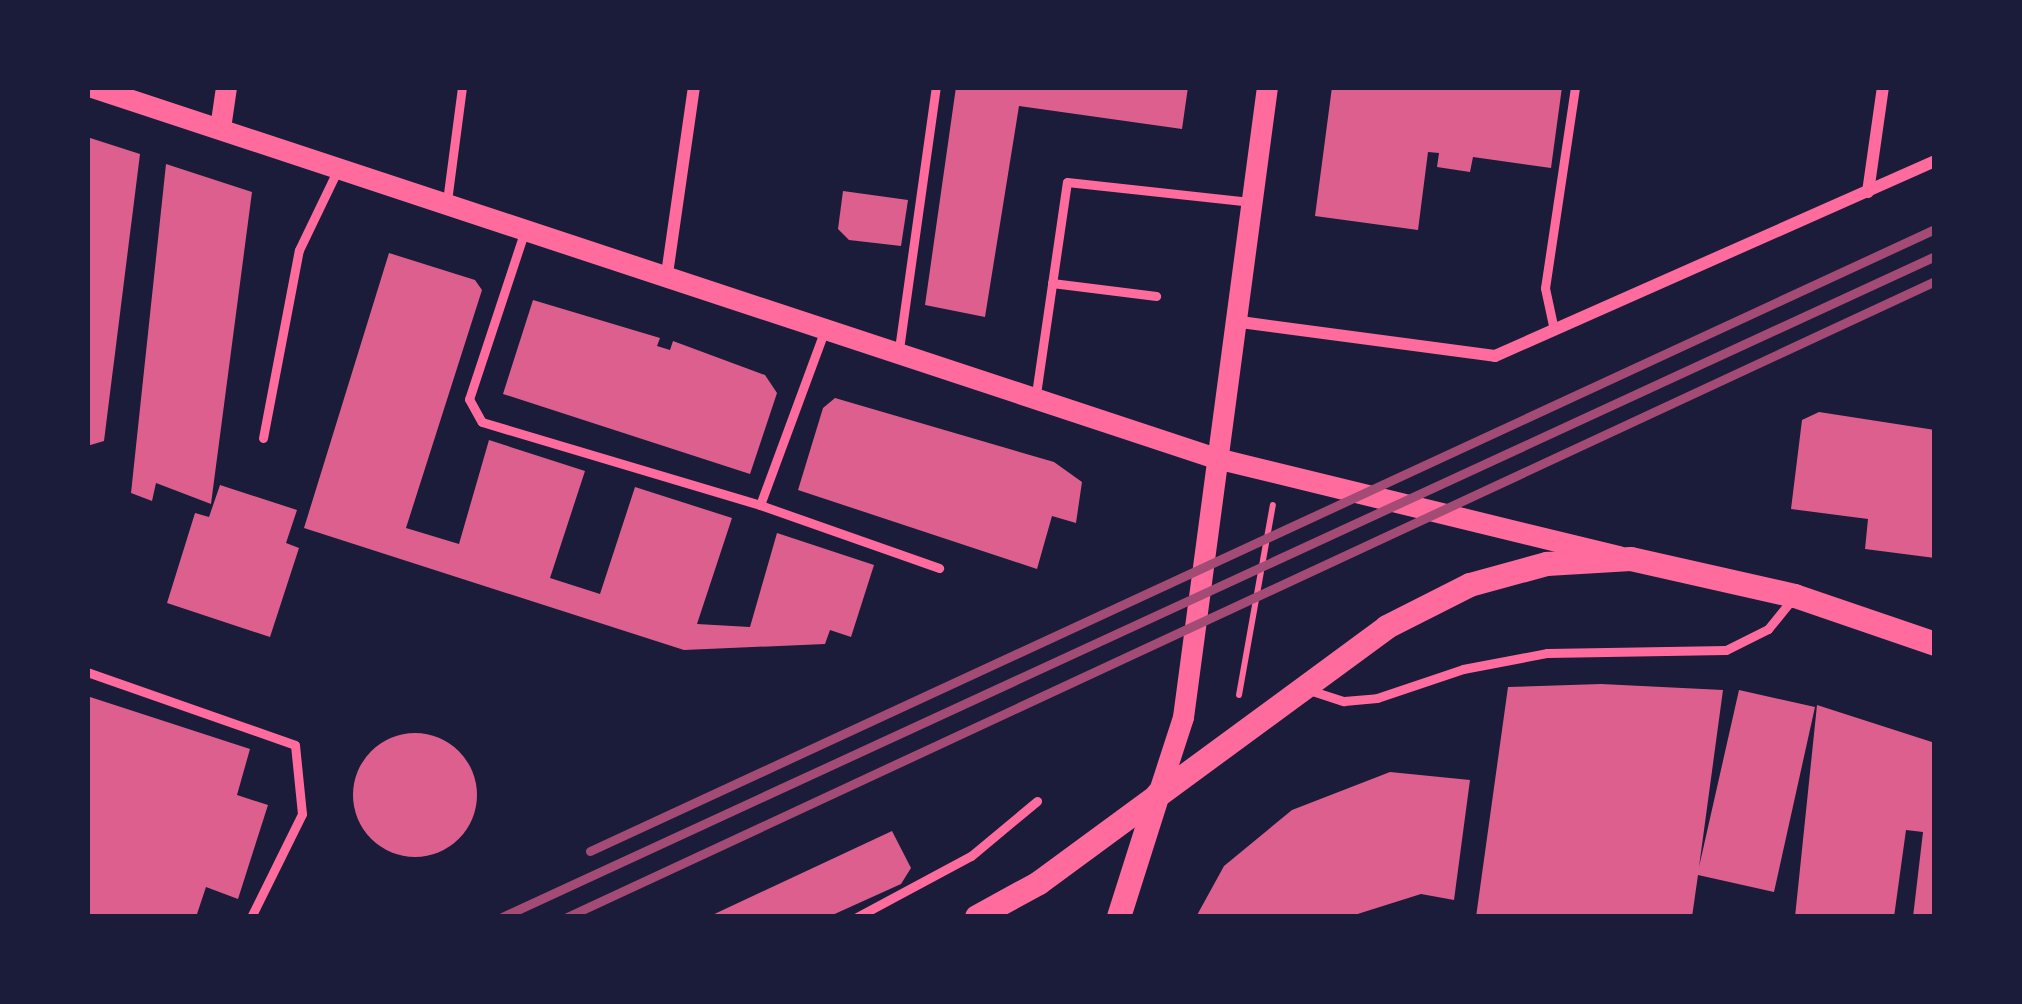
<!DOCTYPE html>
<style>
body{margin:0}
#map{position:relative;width:2022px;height:1004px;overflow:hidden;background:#1b1b3a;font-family:"Alegreya Sans",sans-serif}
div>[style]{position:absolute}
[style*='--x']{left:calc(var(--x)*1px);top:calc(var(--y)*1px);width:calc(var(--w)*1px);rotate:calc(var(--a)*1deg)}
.building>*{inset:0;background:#dd5f8e}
.round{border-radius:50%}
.path>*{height:6px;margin:-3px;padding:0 3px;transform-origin:3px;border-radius:3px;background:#ff6b9d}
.service>*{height:9px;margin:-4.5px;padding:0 4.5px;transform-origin:4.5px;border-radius:4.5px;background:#ff6b9d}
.minor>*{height:12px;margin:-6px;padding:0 6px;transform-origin:6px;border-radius:6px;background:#ff6b9d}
.tertiary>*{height:21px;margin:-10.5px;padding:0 10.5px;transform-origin:10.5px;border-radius:10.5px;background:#ff6b9d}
.secondary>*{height:24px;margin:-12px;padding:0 12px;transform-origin:12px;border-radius:12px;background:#ff6b9d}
.rail>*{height:9px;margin:-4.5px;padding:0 4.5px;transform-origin:4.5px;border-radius:4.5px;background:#a44b75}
span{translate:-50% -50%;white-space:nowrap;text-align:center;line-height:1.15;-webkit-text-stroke:9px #1b1b3a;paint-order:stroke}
.frame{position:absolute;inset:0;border:90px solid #1b1b3a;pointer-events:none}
</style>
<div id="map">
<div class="building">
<i style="clip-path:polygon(956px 87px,1188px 87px,1182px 129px,1019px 106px,985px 317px,925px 305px)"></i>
<i style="clip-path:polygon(1332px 87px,1562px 87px,1551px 168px,1473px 157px,1470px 172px,1437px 167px,1439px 153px,1428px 152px,1418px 230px,1315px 216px)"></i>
<i style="clip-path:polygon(87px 137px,140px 154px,104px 441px,87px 446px)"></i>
<i style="clip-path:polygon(166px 164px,252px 192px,211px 504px,156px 483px,152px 501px,131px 493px)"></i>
<i style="clip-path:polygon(843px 191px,908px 200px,901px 246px,849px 240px,838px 229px)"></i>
<i style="clip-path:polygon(389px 253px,475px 280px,482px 290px,406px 528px,459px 544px,489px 440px,585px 471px,550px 578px,600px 594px,635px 487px,732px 518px,697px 624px,750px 627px,777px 533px,874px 565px,851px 637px,830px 630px,825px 644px,684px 650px,304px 528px)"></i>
<i style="clip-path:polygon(533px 300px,660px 338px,657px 346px,670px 350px,673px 341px,765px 375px,777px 393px,750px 474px,503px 394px)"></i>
<i style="clip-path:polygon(835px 398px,1054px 462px,1082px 482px,1076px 523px,1052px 516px,1037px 569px,798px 490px,823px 408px)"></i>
<i style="clip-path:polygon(1819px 412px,1935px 430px,1935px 558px,1865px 549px,1868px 519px,1791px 509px,1802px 420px)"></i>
<i style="clip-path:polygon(220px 485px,297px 510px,286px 543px,299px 548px,270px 637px,167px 603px,195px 513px,209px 517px)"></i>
<i style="clip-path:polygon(1601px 684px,1723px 690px,1699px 867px,1739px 690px,1815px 707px,1774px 892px,1698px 875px,1692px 917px,1476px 917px,1508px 687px)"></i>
<i style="clip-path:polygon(87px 696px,250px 749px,237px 795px,268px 805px,238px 899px,206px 887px,196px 917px,87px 917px)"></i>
<i style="clip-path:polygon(1817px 705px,1935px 743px,1935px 917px,1913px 917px,1923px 832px,1906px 830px,1894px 917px,1795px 917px)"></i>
<i class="round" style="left:353px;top:733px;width:124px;height:124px"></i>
<i style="clip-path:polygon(1390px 772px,1470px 780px,1454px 900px,1421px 894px,1348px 917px,1196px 917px,1224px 866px,1292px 810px)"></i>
<i style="clip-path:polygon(892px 831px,911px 868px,901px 884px,828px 917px,708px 917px)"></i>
</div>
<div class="path">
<i style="--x:1239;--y:695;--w:193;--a:-79.9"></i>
</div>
<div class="service">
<i style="--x:447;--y:201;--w:115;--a:-82.5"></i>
<i style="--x:524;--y:233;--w:175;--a:108.3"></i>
<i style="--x:469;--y:399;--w:26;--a:61"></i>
<i style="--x:482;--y:422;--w:290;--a:16.6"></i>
<i style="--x:760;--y:505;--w:188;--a:-69.7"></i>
<i style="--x:1052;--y:283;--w:105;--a:7.1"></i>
<i style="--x:1554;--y:330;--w:43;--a:-102.1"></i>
<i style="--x:1545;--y:288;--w:203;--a:-81.5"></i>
<i style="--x:899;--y:349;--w:265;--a:-82"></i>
<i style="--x:1036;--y:394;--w:214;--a:-81.7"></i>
<i style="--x:1067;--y:182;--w:184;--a:6.2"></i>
<i style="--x:263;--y:438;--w:191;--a:-79.2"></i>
<i style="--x:299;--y:250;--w:92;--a:-64.3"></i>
<i style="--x:760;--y:505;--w:190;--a:19.4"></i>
<i style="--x:87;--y:672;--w:220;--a:19.3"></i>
<i style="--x:295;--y:745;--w:69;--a:84.2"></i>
<i style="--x:302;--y:814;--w:115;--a:116.3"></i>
<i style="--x:1306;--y:689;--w:40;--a:18"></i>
<i style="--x:1344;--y:701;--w:33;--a:-5"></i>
<i style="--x:1377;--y:698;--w:91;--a:-18.6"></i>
<i style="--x:1463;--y:669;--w:86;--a:-10.8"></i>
<i style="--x:1547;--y:653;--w:179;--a:-1"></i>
<i style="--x:1726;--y:650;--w:47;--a:-26.6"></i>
<i style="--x:1768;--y:629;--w:41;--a:-50.9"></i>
<i style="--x:857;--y:917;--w:129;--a:-28.2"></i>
<i style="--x:971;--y:856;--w:86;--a:-39.8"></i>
</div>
<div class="minor">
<i style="--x:1868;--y:192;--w:106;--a:-81.9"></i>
<i style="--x:667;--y:274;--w:189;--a:-81.8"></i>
<i style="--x:1233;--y:321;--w:264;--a:7.6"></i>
<i style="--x:1495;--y:356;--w:481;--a:-23.9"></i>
</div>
<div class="tertiary">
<i style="--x:92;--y:87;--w:1184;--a:18.27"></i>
<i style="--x:1216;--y:458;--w:415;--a:13.7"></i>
<i style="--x:220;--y:128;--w:41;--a:-81.7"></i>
<i style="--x:1158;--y:794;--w:81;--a:-72"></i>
<i style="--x:1183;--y:717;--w:636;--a:-82.41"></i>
</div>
<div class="secondary">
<i style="--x:977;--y:917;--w:71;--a:-28.7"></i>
<i style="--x:1039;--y:883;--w:432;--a:-36.3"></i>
<i style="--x:1387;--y:627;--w:93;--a:-26.8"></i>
<i style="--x:1470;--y:585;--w:80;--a:-15.3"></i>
<i style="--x:1547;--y:564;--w:84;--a:-3.4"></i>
<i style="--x:1631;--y:559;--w:168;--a:12.7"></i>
<i style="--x:1795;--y:596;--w:148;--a:18.9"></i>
<i style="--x:1119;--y:917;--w:129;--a:-72.4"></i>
</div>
<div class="rail">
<i style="--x:590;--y:851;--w:1482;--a:-24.82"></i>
<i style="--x:502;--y:917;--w:1578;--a:-24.76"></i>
<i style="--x:567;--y:917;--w:1509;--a:-24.93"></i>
</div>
<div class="frame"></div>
</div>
